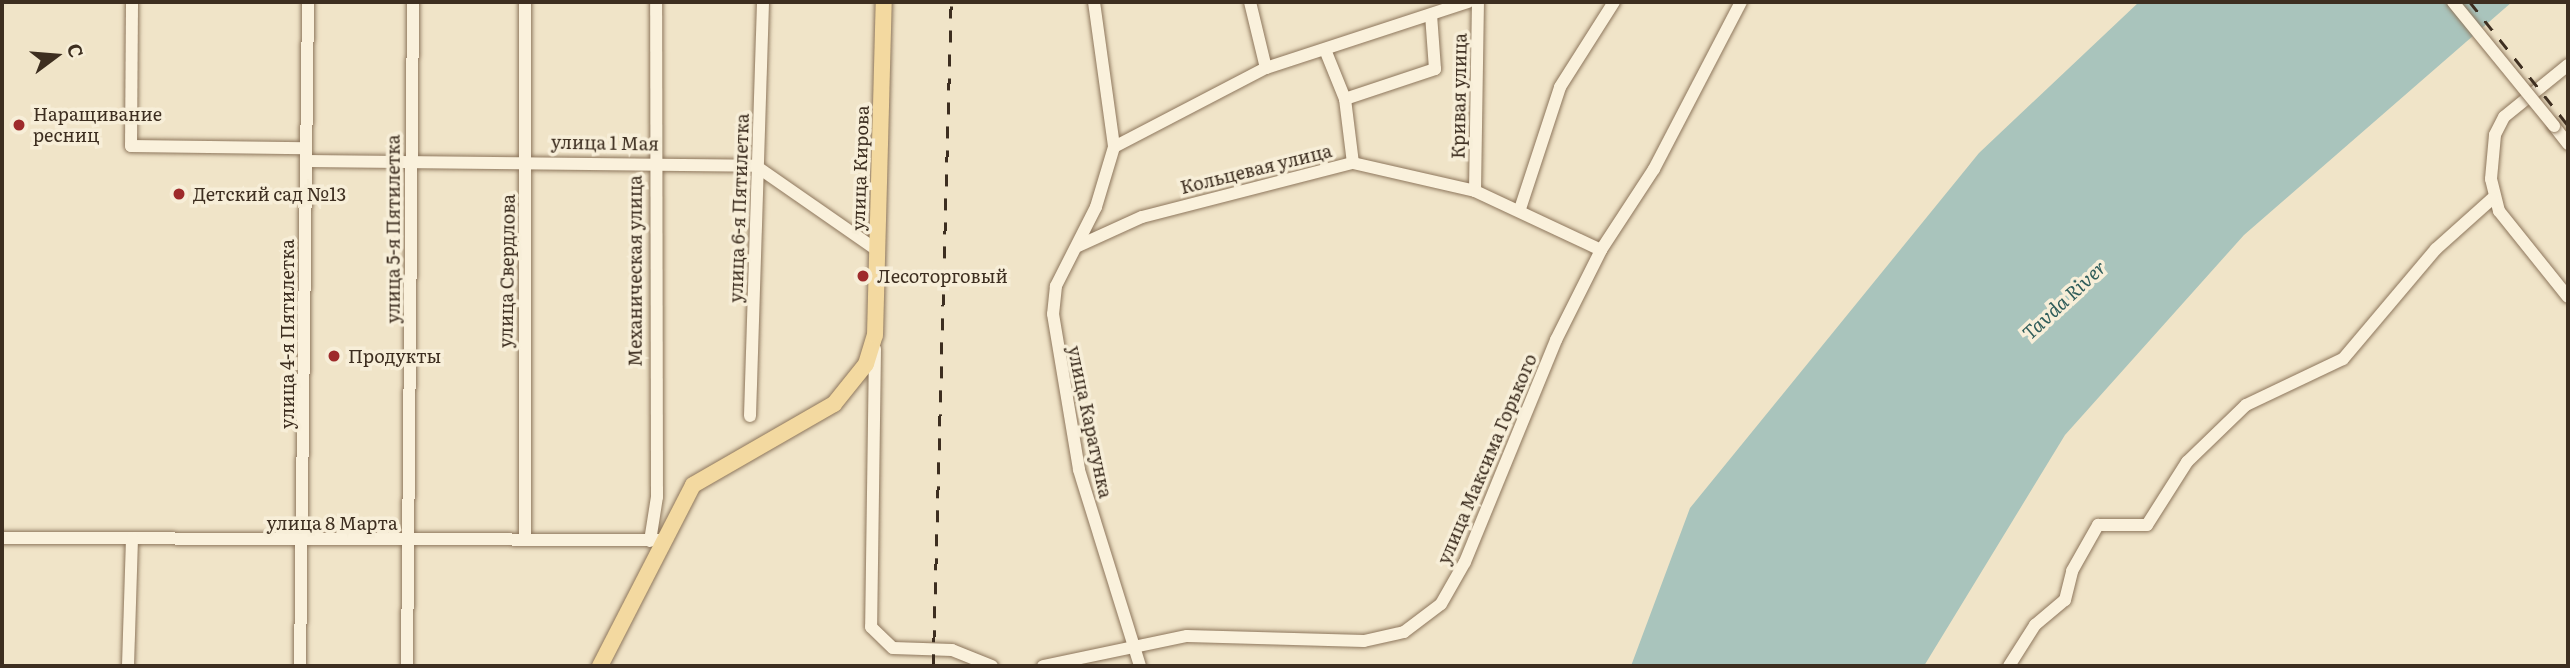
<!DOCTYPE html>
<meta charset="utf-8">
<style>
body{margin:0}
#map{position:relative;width:2570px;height:668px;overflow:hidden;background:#f0e4c8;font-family:Literata,serif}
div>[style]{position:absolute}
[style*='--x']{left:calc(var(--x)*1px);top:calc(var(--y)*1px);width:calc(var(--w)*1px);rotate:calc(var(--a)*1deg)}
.water>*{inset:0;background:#a9c4bc}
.roads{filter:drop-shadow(0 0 2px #8d765c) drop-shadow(0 0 2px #8d765c)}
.minor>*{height:12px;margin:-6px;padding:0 6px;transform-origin:6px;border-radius:6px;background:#faf1dc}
.major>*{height:16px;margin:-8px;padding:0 8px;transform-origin:8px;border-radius:8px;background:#f3d9a0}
.rail>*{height:2.5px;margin-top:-1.25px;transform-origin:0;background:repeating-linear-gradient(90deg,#3d2e20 0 12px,transparent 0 24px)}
.bridges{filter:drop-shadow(0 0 2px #8d765c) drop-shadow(0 0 2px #8d765c)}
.minor-bridge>*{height:12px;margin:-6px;padding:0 6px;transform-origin:6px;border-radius:6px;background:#faf1dc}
.dots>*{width:19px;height:19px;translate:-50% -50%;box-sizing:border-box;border:4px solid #f7eed8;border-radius:50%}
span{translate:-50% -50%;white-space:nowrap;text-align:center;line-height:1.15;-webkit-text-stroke:7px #f7eed8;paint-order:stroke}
.street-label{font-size:18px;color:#3d2e20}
.poi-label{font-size:18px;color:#3d2e20}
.left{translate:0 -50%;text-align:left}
.water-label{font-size:19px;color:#2f5d5a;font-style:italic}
.frame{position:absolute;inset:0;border:4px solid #3d2e20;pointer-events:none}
.north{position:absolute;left:21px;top:21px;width:70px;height:70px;-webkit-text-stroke:5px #f7eed8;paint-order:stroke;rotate:74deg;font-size:19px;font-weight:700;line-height:28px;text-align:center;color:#3d2e20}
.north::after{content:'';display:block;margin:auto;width:24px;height:32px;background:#3d2e20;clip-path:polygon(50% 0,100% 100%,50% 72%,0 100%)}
</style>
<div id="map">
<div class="water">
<i style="clip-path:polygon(2139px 2px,2512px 2px,2244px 235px,2065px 435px,1924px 666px,1631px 666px,1690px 508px,1979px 153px)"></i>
</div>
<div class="roads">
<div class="minor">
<i style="--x:525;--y:2;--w:538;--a:90"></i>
<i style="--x:1094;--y:2;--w:146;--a:82.1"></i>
<i style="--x:1114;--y:147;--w:63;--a:106.7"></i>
<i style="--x:1096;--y:207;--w:89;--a:116.9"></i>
<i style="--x:1056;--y:286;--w:28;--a:96"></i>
<i style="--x:1053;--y:314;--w:158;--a:80.5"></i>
<i style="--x:1079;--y:470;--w:205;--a:72.7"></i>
<i style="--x:1250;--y:2;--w:68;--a:76.4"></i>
<i style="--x:132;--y:4;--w:142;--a:90.4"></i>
<i style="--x:131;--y:146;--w:175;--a:0.7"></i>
<i style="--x:1326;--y:52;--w:51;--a:68"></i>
<i style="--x:1345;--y:99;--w:64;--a:82.9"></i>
<i style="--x:2568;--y:65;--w:82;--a:140.9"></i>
<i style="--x:2504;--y:117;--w:20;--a:117"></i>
<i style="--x:2495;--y:135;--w:44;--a:95.2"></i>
<i style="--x:2491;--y:179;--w:33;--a:76"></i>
<i style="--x:2499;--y:211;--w:110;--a:51.3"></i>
<i style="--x:1345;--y:99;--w:95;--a:-18.4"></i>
<i style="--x:1435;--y:69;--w:54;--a:-94.2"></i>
<i style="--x:2554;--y:126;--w:23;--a:52"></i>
<i style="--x:1114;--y:147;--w:171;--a:-27.5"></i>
<i style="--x:1266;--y:68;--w:213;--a:-18.1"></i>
<i style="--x:306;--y:161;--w:450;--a:0.6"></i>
<i style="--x:756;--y:166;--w:147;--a:34.8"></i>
<i style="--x:1475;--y:191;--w:189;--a:-89.1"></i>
<i style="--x:1520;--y:209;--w:128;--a:-71.8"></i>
<i style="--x:1560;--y:87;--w:101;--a:-57.6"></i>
<i style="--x:1078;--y:246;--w:70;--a:-24.4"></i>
<i style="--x:1142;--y:217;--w:218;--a:-14.4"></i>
<i style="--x:1353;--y:163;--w:125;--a:12.9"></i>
<i style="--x:1475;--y:191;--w:139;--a:25.1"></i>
<i style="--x:875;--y:349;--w:278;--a:90.8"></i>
<i style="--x:871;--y:627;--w:30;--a:44"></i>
<i style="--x:893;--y:648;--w:59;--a:1.9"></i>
<i style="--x:952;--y:650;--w:43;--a:21.8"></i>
<i style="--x:750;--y:416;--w:414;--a:-88.2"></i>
<i style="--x:2;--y:538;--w:659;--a:0.17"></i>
<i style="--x:650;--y:541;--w:45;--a:-81"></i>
<i style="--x:657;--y:497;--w:495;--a:-90.1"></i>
<i style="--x:128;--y:666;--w:128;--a:-88.2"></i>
<i style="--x:300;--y:666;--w:664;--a:-89.31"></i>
<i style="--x:407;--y:666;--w:664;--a:-89.48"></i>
<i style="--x:1043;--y:666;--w:147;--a:-11.8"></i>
<i style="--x:1187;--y:636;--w:177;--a:1.6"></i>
<i style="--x:1364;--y:641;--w:41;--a:-12.7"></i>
<i style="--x:1404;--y:632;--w:46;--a:-37.1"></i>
<i style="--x:1441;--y:604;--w:48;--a:-60.3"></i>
<i style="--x:1465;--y:562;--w:240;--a:-67.7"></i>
<i style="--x:1556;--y:340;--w:101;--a:-63.4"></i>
<i style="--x:1601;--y:250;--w:97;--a:-56.8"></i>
<i style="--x:1654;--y:169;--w:188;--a:-62.5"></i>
<i style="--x:2009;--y:666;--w:49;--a:-57.6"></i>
<i style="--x:2035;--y:625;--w:39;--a:-40"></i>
<i style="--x:2065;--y:600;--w:30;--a:-76"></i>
<i style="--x:2072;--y:571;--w:53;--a:-60.5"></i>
<i style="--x:2098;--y:525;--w:49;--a:0"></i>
<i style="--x:2147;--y:525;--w:75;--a:-57.6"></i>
<i style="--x:2187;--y:462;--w:82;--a:-44"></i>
<i style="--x:2246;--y:405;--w:107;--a:-25.4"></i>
<i style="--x:2343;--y:359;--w:144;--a:-49.8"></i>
<i style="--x:2436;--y:249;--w:76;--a:-41.8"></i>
</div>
<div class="major">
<i style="--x:600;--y:666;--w:203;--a:-62.8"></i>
<i style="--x:693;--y:485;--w:163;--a:-29.9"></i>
<i style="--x:834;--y:404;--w:51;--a:-51.3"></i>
<i style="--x:866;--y:364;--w:30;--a:-73"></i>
<i style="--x:875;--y:335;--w:333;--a:-88.5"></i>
</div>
</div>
<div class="rail">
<i style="--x:2470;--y:2;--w:157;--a:51.5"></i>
<i style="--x:933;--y:666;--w:664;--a:-88.45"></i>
</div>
<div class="bridges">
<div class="minor-bridge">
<i style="--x:2453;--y:2;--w:160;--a:50.8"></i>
</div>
</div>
<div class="dots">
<i style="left:19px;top:125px;background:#9e2a2b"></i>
<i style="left:179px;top:194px;background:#9e2a2b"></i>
<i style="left:863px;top:276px;background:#9e2a2b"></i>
<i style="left:334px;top:356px;background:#9e2a2b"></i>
</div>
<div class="street-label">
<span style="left:1459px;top:96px;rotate:-89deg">Кривая улица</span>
<span style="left:605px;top:143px;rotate:1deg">улица 1 Мая</span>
<span style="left:860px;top:168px;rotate:-88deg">улица Кирова</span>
<span style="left:1256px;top:169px;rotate:-14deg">Кольцевая улица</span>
<span style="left:739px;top:208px;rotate:-88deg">улица 6-я Пятилетка</span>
<span style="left:393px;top:229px;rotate:-90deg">улица 5-я Пятилетка</span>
<span style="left:507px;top:271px;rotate:-89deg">улица Свердлова</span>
<span style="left:635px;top:271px;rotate:-90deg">Механическая улица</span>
<span style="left:287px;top:334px;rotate:-90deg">улица 4-я Пятилетка</span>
<span style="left:1090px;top:422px;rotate:78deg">улица Каратунка</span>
<span style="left:1487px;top:459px;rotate:-67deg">улица Максима Горького</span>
<span style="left:332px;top:523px">улица 8 Марта</span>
</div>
<div class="poi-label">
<span class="left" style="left:33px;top:125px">Наращивание<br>ресниц</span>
<span class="left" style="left:193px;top:194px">Детский сад №13</span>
<span class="left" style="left:877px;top:276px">Лесоторговый</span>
<span class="left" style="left:348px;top:356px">Продукты</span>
</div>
<div class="water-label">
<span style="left:2064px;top:300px;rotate:-43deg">Tavda River</span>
</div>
<div class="frame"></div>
<div class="north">С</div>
</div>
